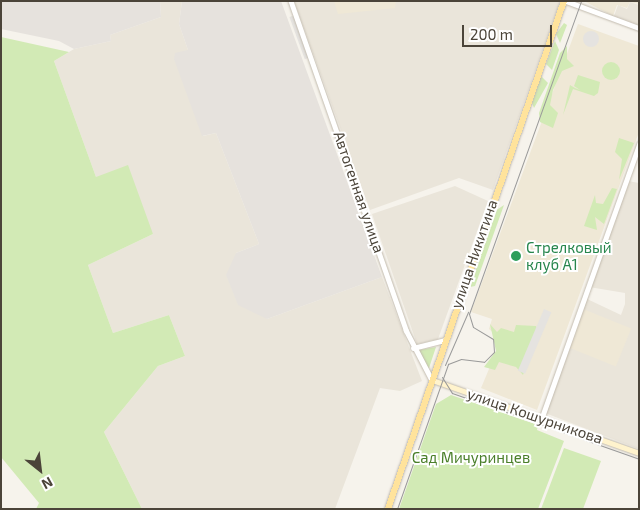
<!DOCTYPE html>
<meta charset="utf-8">
<style>
body{margin:0}
#map{position:relative;width:640px;height:510px;overflow:hidden;background:#f6f3ec;font-family:"Exo 2",sans-serif}
div>[style]{position:absolute}
[style*='--x']{left:calc(var(--x)*1px);top:calc(var(--y)*1px);width:calc(var(--w)*1px);rotate:calc(var(--a)*1deg)}
.residential>*{inset:0;background:#eae5da}
.industrial>*{inset:0;background:#e6e2dd}
.education>*{inset:0;background:#efe8d6;transform-origin:0 0}
.green>*{inset:0;background:#d2eab5}
.round{border-radius:50%}
.parking>*{inset:0;background:#e5e3e0;transform-origin:0 0}
.roads{filter:drop-shadow(0 0 1px #c2bbae) drop-shadow(0 0 1px #c2bbae)}
.tertiary>*{height:4.5px;margin:-2.25px;padding:0 2.25px;transform-origin:2.25px;border-radius:2.25px;background:#fff}
.secondary>*{height:5px;margin:-2.5px;padding:0 2.5px;transform-origin:2.5px;border-radius:2.5px;background:#fff3cd}
.primary>*{height:5.5px;margin:-2.75px;padding:0 2.75px;transform-origin:2.75px;border-radius:2.75px;background:#ffe39c}
.tram>*{height:1px;margin:-0.5px;padding:0 0.5px;transform-origin:0.5px;border-radius:0.5px;background:#9a9a9a}
.dots>*{width:14px;height:14px;translate:-50% -50%;box-sizing:border-box;border:2px solid #fff;border-radius:50%}
span{translate:-50% -50%;white-space:nowrap;text-align:center;line-height:1.15;-webkit-text-stroke:4px #fff;paint-order:stroke}
.street-label{font-size:15px;color:#4b4439}
.leisure-label{font-size:15px;color:#27864d}
.left{translate:0 -50%;text-align:left}
.park-label{font-size:15px;color:#4a7f2a}
.frame{position:absolute;inset:0;border:2px solid #4b4439;pointer-events:none}
.north{position:absolute;left:15px;top:445px;width:50px;height:50px;-webkit-text-stroke:4px #fff;paint-order:stroke;rotate:151deg;font-size:14px;font-weight:700;line-height:20px;text-align:center;color:#4b4439}
.north::after{content:'';display:block;margin:auto;width:18px;height:22px;background:#4b4439;clip-path:polygon(50% 0,100% 100%,50% 72%,0 100%)}
.scale{position:absolute;left:462px;top:25px;width:90px;height:22px;box-sizing:border-box;border:2px solid #4b4439;border-top:0;padding-left:6px;font-size:15px;line-height:18px;white-space:nowrap;color:#4b4439;-webkit-text-stroke:4px #fff;paint-order:stroke}
</style>
<div id="map">
<div class="residential">
<i style="clip-path:polygon(160px 1px,182px 1px,179px 24px,188px 50px,203px 136px,216px 133px,259px 244px,236px 253px,267px 319px,382px 277px,422px 381px,400px 391px,380px 388px,335px 509px,142px 509px,104px 432px,158px 366px,185px 356px,169px 315px,113px 333px,88px 265px,153px 234px,96px 177px,54px 61px,74px 49px,111px 41px,110px 35px,161px 17px)"></i>
<i style="clip-path:polygon(294px 1px,560px 1px,493px 190px,459px 178px,370px 210px)"></i>
<i style="clip-path:polygon(630px 2px,639px 5px,639px 25px,614px 16px,618px 5px,627px 9px)"></i>
<i style="clip-path:polygon(628px 181px,639px 183px,639px 449px,545px 413px,585px 298px,621px 315px,625px 304px,625px 293px,589px 287px)"></i>
<i style="clip-path:polygon(455px 186px,488px 201px,438px 339px,417px 344px,372px 214px)"></i>
</div>
<div class="industrial">
<i style="clip-path:polygon(1px 1px,160px 1px,161px 17px,110px 35px,111px 41px,74px 49px,59px 41px,1px 29px)"></i>
<i style="clip-path:polygon(182px 1px,281px 1px,382px 277px,267px 319px,238px 305px,226px 275px,236px 253px,259px 244px,216px 133px,202px 136px,174px 59px,175px 53px,188px 50px,179px 24px)"></i>
</div>
<div class="education">
<i style="clip-path:polygon(334px 1px,396px 1px,395px 8px,338px 14px)"></i>
<i style="clip-path:polygon(584px 1px,639px 1px,639px 4px,630px 2px,627px 8px,617px 5px,613px 16px)"></i>
<i style="clip-path:polygon(578px 24px,639px 46px,639px 132px,537px 410px,481px 388px,497px 350px,497px 336px,489px 329px,492px 319px,471px 312px)"></i>
<i style="left:583px;top:309px;width:52px;height:41px;rotate:22deg"></i>
</div>
<div class="green">
<i style="clip-path:polygon(564px 23px,567px 25px,560px 43px,556px 34px)"></i>
<i style="clip-path:polygon(1px 37px,69px 52px,54px 61px,96px 177px,128px 165px,153px 234px,88px 265px,113px 333px,169px 315px,185px 356px,158px 366px,104px 432px,142px 509px,36px 509px,39px 503px,1px 457px)"></i>
<i style="clip-path:polygon(555px 41px,559px 50px,552px 70px,546px 64px)"></i>
<i style="clip-path:polygon(567px 46px,567px 59px,574px 66px,562px 71px,553px 90px,550px 105px,558px 113px,553px 128px,540px 122px,539px 113px,560px 53px)"></i>
<i class="round" style="left:602px;top:62px;width:18px;height:18px"></i>
<i style="clip-path:polygon(578px 75px,600px 82px,598px 93px,594px 96px,573px 89px,563px 115px,570px 85px,575px 88px,580px 90px,574px 86px)"></i>
<i style="clip-path:polygon(541px 76px,548px 83px,534px 108px,532px 103px)"></i>
<i style="clip-path:polygon(619px 138px,634px 143px,619px 180px,622px 159px,615px 152px)"></i>
<i style="clip-path:polygon(612px 188px,617px 189px,604px 224px,595px 217px,597px 230px,584px 226px,595px 195px,596px 203px,603px 204px)"></i>
<i style="clip-path:polygon(504px 205px,475px 286px,470px 287px,495px 211px)"></i>
<i style="clip-path:polygon(490px 324px,497px 332px,501px 328px,514px 332px,516px 325px,536px 326px,538px 332px,523px 375px,516px 367px,499px 362px,495px 370px,484px 367px,496px 351px)"></i>
<i style="clip-path:polygon(436px 347px,428px 371px,419px 350px)"></i>
<i style="clip-path:polygon(451px 395px,538px 425px,537px 430px,564px 441px,538px 509px,399px 509px,436px 404px)"></i>
<i style="clip-path:polygon(564px 448px,601px 461px,583px 509px,541px 509px)"></i>
</div>
<div class="parking">
<i style="left:295px;top:15px;width:45px;height:6px;rotate:70deg"></i>
<i class="round" style="left:583px;top:31px;width:16px;height:16px"></i>
<i style="left:544px;top:309px;width:8px;height:67px;rotate:23deg"></i>
</div>
<div class="roads">
<div class="tertiary">
<i style="--x:291;--y:1;--w:349;--a:70.7"></i>
<i style="--x:406;--y:330;--w:56;--a:62.5"></i>
<i style="--x:566;--y:1;--w:78;--a:20.3"></i>
<i style="--x:413;--y:348;--w:32;--a:-14"></i>
<i style="--x:542;--y:417;--w:290;--a:-70.4"></i>
</div>
<div class="secondary">
<i style="--x:432;--y:380;--w:219;--a:19.4"></i>
</div>
<div class="primary">
<i style="--x:388;--y:509;--w:538;--a:-70.89"></i>
</div>
</div>
<div class="tram">
<i style="--x:445;--y:365;--w:58;--a:-66.5"></i>
<i style="--x:442;--y:377;--w:19;--a:58"></i>
<i style="--x:452;--y:393;--w:198;--a:19.4"></i>
<i style="--x:397;--y:509;--w:154;--a:-70.6"></i>
<i style="--x:448;--y:364;--w:14;--a:-21"></i>
<i style="--x:461;--y:359;--w:23;--a:7"></i>
<i style="--x:484;--y:362;--w:14;--a:-45"></i>
<i style="--x:494;--y:352;--w:13;--a:-94"></i>
<i style="--x:493;--y:339;--w:23;--a:-149"></i>
<i style="--x:473;--y:327;--w:14;--a:-107"></i>
<i style="--x:469;--y:314;--w:332;--a:-70.3"></i>
</div>
<div class="dots">
<i style="left:516px;top:256px;background:#2e9e5b"></i>
</div>
<div class="street-label">
<span style="left:359px;top:192px;rotate:71deg">Автогенная улица</span>
<span style="left:474px;top:254px;rotate:-71deg">улица Никитина</span>
<span style="left:535px;top:416px;rotate:19deg">улица Кошурникова</span>
</div>
<div class="leisure-label">
<span class="left" style="left:526px;top:256px">Стрелковый<br>клуб А1</span>
</div>
<div class="park-label">
<span style="left:471px;top:458px">Сад Мичуринцев</span>
</div>
<div class="frame"></div>
<div class="north">N</div>
<div class="scale">200 m</div>
</div>
